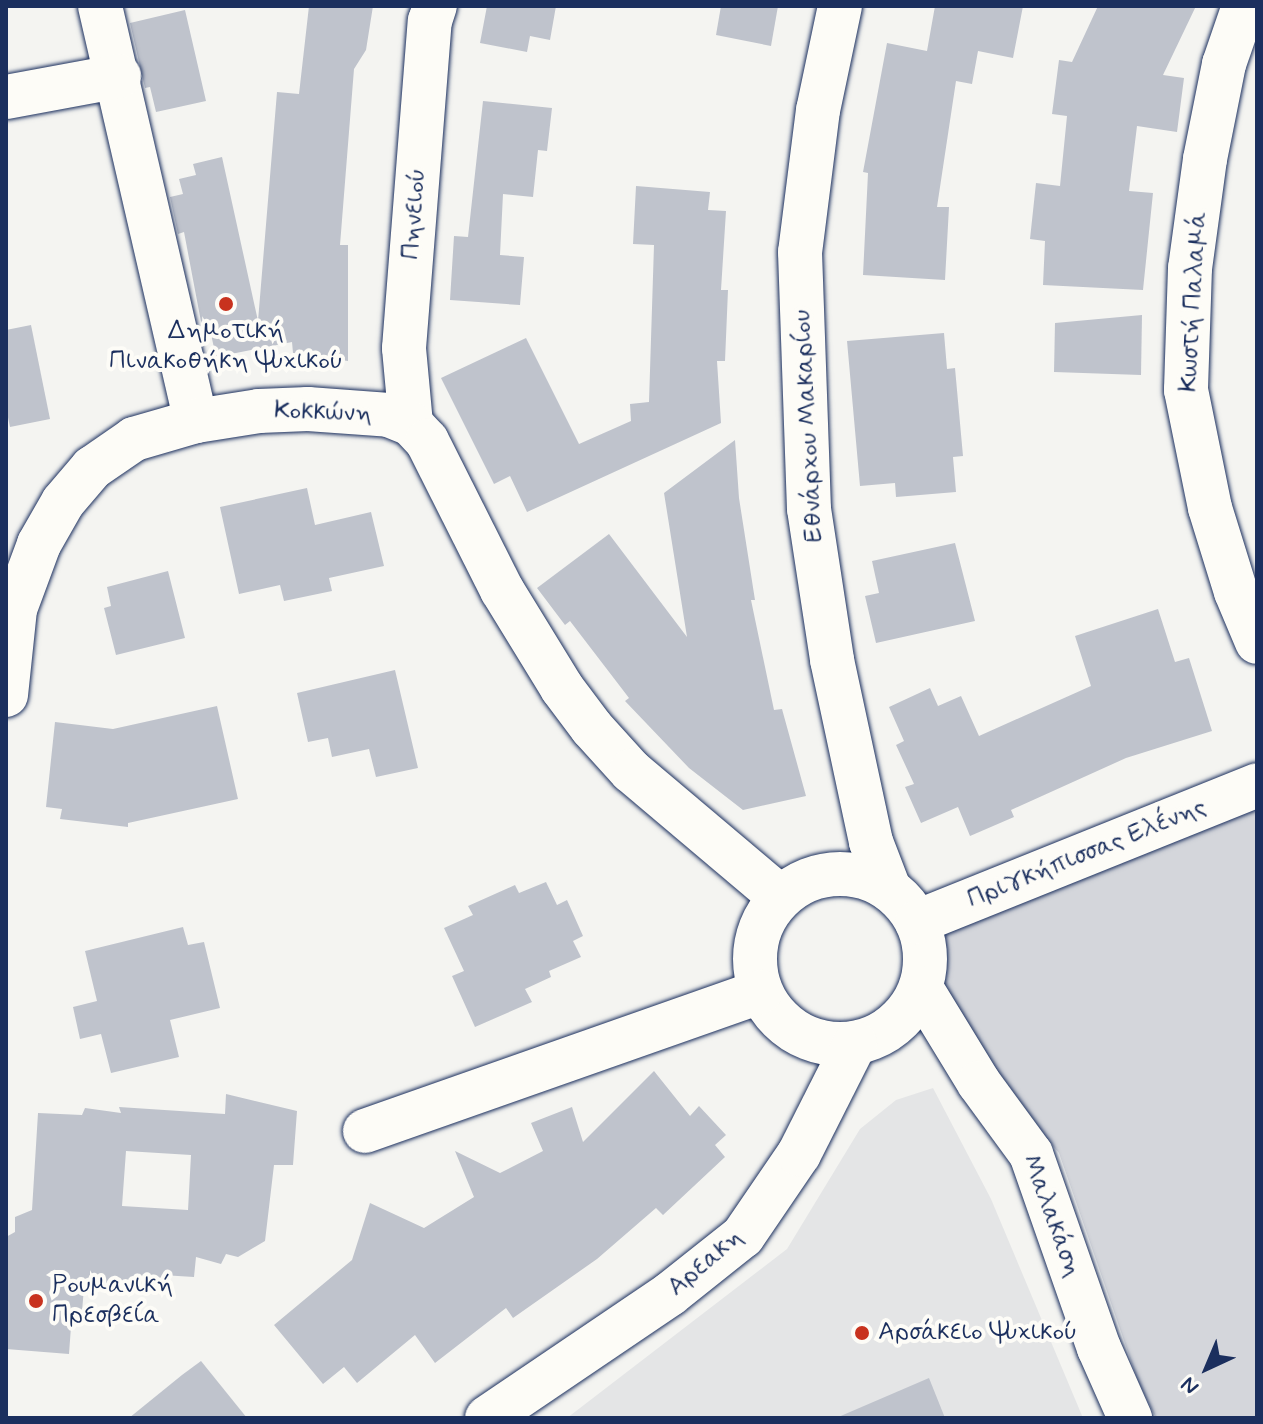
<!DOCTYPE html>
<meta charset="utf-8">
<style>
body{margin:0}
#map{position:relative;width:1263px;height:1424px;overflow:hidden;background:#f4f4f1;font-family:Mynerve,sans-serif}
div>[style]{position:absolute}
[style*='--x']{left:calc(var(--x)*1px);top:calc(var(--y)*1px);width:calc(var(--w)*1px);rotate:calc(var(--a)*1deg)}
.built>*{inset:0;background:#e4e5e6}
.green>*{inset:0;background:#d4d6db}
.building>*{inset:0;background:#bfc3cc}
.roads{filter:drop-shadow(0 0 2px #1b2f5e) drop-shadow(0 0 2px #1b2f5e)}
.minor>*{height:44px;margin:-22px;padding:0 22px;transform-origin:22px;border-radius:22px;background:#fdfcf7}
.minor>.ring{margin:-22px;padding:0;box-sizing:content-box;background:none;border:44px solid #fdfcf7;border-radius:50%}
.dots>*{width:22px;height:22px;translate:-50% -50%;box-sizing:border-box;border:4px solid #fdfcf7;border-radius:50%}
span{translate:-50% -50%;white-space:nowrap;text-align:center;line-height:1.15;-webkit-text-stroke:8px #fdfcf7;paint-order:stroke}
.street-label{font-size:26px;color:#1b2f5e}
.poi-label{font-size:26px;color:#1b2f5e}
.left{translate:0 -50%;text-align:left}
.frame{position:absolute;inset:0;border:8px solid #1b2f5e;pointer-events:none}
.north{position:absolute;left:1167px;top:1328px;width:80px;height:80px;-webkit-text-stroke:6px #fdfcf7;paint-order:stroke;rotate:224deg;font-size:22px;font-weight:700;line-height:32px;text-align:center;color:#1b2f5e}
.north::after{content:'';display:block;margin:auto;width:28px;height:36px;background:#1b2f5e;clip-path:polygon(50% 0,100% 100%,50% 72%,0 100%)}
</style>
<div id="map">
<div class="built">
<i style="clip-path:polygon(933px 1088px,991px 1199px,1083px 1418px,567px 1418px,787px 1249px,860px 1129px,896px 1100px)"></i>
</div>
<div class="green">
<i style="clip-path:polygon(1257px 799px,1257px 1418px,1156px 1418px,1138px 1381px,1059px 1153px,947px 1020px,942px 966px,947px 926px)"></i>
</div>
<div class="building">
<i style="clip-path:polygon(309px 6px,373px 6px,366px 50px,354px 69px,340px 245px,348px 245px,348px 361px,293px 353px,292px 342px,216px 357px,209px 325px,202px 327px,184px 232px,178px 234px,170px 197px,183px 194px,179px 179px,196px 175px,193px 164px,222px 157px,258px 321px,277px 92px,299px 94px)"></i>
<i style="clip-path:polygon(487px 6px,556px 6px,550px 40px,530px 36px,527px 52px,480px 43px)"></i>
<i style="clip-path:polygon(721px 6px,778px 6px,771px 46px,716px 35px)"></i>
<i style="clip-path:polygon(935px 6px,1023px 6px,1013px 58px,978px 51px,972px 84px,956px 81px,937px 207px,949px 207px,945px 280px,863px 275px,868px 173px,863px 172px,887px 43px,927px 51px)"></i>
<i style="clip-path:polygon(1098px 6px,1196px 6px,1163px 75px,1184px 78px,1177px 132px,1137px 126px,1129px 191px,1153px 193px,1143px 290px,1043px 285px,1045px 241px,1030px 239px,1036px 183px,1060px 186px,1067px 116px,1052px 114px,1059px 60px,1072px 62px)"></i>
<i style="clip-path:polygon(185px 10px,206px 101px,156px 112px,150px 87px,145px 88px,130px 23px)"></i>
<i style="clip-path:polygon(483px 101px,552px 108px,547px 151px,538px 150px,533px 197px,503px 194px,500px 255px,524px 257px,520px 305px,450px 300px,454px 236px,468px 237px)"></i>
<i style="clip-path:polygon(636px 186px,710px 192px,708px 210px,726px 211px,721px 290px,728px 290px,725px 361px,717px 361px,721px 423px,527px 512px,510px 476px,494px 484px,441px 378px,526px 338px,579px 444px,631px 421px,630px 404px,649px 402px,654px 245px,633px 244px)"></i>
<i style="clip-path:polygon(1142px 315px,1141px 375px,1054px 372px,1055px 323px)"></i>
<i style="clip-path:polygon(31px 325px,50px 419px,10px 427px,6px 408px,6px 330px)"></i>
<i style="clip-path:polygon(944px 333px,947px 369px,955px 368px,963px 456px,953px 457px,956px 492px,896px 497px,895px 483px,860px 486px,847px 341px)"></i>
<i style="clip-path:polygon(735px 440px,739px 498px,755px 600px,751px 600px,774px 710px,782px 709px,806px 796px,743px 810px,689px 768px,625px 701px,629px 698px,570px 621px,565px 625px,537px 588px,609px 534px,687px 637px,664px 493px)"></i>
<i style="clip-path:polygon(307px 488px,315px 525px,371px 512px,384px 566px,329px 578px,332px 591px,284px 601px,280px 585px,239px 594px,220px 507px)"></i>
<i style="clip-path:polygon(955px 543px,975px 621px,876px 643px,865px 596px,879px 593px,872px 561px)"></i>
<i style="clip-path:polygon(168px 571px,185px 638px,116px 655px,104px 608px,111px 606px,107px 587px)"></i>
<i style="clip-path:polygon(1158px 609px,1175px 662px,1189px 658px,1212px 731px,1126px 758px,1011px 810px,1014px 817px,970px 836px,958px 807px,921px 823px,905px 787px,914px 784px,896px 745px,904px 741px,889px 707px,930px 688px,938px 706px,961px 696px,979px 736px,1091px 686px,1075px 636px)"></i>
<i style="clip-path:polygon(395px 670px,418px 768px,376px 777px,369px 749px,332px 757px,328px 738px,308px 742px,297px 693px)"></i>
<i style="clip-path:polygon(217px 706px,238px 799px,128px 823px,128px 827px,60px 819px,62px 809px,46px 807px,55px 722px,113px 729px)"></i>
<i style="clip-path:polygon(546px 882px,557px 905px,567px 900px,583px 936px,573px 941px,581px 957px,549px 971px,551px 977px,525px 989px,532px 1002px,475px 1027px,452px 976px,464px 971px,444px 928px,473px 915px,468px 906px,515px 885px,519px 893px)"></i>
<i style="clip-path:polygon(183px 927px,188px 945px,204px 942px,220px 1008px,170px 1020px,179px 1057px,111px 1073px,101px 1034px,80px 1039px,73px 1007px,97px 1001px,85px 951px)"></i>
<i style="clip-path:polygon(654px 1071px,690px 1116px,699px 1106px,726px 1135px,715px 1145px,725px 1157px,663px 1215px,656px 1208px,597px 1259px,513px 1318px,506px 1308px,435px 1363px,415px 1335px,357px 1383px,344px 1367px,323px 1384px,274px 1325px,352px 1260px,370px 1203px,424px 1228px,474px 1197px,455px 1151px,500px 1173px,543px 1151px,531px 1123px,572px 1107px,583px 1142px)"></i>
<i style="clip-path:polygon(evenodd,226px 1094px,297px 1111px,293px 1165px,274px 1165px,265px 1241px,238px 1257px,226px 1254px,221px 1264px,196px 1257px,194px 1277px,162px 1275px,161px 1284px,144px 1282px,141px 1292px,84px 1287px,82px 1312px,72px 1313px,69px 1354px,6px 1349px,6px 1237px,15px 1232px,15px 1217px,32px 1210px,38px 1113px,82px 1115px,85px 1108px,121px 1113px,119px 1107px,225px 1114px,226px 1094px,126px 1151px,191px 1155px,188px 1210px,122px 1206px,126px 1151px)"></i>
<i style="clip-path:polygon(201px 1361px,247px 1418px,129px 1418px,182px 1375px)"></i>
<i style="clip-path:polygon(929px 1378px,945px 1418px,836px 1418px)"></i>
</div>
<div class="roads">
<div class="minor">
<i style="--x:100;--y:6;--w:426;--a:77"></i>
<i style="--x:840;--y:6;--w:106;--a:101.9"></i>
<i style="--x:818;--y:110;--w:143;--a:97.2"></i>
<i style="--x:800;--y:252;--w:257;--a:88"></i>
<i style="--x:809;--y:509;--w:153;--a:81.3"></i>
<i style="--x:832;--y:660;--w:186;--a:77.9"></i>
<i style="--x:871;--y:842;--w:50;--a:69"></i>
<i style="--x:1244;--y:6;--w:61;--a:109"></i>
<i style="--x:1224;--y:64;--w:97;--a:101.3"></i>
<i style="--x:1205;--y:159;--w:110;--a:97.8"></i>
<i style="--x:1190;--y:268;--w:122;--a:91.9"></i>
<i style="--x:1186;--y:390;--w:120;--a:78.5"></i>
<i style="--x:1210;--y:508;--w:88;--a:72.8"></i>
<i style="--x:1236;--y:592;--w:54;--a:67.2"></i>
<i style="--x:6;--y:97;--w:115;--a:-10.5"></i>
<i style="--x:411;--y:424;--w:76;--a:-95.3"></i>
<i style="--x:404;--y:348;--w:328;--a:-85.5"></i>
<i style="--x:430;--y:21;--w:16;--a:-72"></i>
<i style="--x:6;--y:695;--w:86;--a:-84"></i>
<i style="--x:15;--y:609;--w:69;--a:-69.7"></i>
<i style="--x:39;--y:544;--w:48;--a:-60.3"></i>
<i style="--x:63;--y:502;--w:45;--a:-49.5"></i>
<i style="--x:92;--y:468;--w:51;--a:-34.6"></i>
<i style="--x:134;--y:439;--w:65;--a:-16.2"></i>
<i style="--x:196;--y:421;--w:64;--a:-9"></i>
<i style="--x:259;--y:411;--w:49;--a:-2.3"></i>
<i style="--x:308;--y:409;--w:81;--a:4.2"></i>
<i style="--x:389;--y:415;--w:24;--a:22"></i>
<i style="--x:411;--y:424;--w:23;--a:47"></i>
<i style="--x:427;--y:441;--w:167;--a:63.3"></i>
<i style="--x:502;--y:590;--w:115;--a:58.5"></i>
<i style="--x:562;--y:688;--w:50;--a:53.1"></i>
<i style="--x:592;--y:728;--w:58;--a:47.8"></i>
<i style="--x:631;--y:771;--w:195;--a:40.2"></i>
<i class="ring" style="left:755px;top:874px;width:126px;height:126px"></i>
<i style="--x:917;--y:922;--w:367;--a:-21.9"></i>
<i style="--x:921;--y:988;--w:111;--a:58.6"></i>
<i style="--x:979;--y:1083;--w:88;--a:53.8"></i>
<i style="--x:1031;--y:1154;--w:206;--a:70.7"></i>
<i style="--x:1099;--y:1348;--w:77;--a:66.1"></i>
<i style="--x:365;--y:1131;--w:419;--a:-19.4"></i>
<i style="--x:487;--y:1418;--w:221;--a:-34.1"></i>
<i style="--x:670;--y:1294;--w:93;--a:-38.5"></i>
<i style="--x:743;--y:1236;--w:99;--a:-55.7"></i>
<i style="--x:799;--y:1154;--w:124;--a:-63.2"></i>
</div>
</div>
<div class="dots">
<i style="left:226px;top:304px;background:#c8321e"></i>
<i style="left:36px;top:1301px;background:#c8321e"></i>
<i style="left:862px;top:1333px;background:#c8321e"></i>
</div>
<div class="street-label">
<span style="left:415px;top:214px;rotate:-86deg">Πηνειού</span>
<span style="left:1194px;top:302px;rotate:-87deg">Κωστή Παλαμά</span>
<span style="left:323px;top:413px;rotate:2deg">Κοκκώνη</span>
<span style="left:809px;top:426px;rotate:-93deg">Εθνάρχου Μακαρίου</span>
<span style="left:1087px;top:854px;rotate:-22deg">Πριγκήπισσας Ελένης</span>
<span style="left:1051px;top:1216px;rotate:70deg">Μαλακάση</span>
<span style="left:706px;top:1263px;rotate:-40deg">Αρεακη</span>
</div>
<div class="poi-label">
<span style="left:226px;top:347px">Δημοτική<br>Πινακοθήκη Ψυχικού</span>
<span class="left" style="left:52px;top:1301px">Ρουμανική<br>Πρεσβεία</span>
<span class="left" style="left:878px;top:1333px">Αρσάκειο Ψυχικού</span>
</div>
<div class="frame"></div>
<div class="north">N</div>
</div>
